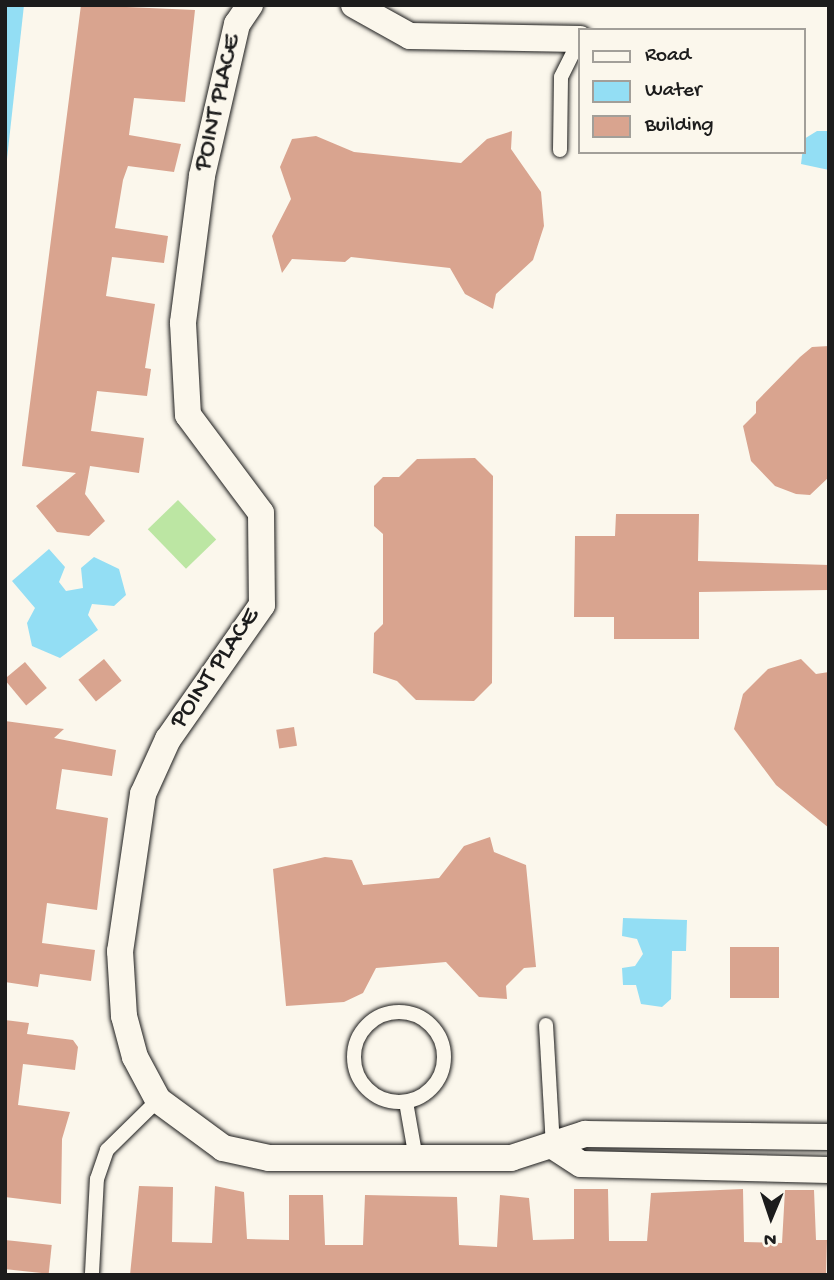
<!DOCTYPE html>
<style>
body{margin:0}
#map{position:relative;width:834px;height:1280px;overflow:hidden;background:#fbf7ec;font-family:"Gochi Hand",sans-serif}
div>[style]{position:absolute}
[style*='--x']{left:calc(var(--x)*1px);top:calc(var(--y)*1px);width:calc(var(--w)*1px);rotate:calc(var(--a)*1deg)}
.green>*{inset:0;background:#bce6a3;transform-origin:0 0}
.water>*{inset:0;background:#93def4}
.building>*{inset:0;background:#d9a48f;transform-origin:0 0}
.roads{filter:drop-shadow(0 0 2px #1c1c1c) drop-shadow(0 0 2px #1c1c1c)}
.service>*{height:14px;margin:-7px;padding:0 7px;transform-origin:7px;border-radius:7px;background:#fbf7ec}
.service>.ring{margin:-7px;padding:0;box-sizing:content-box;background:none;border:14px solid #fbf7ec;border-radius:50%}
.minor>*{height:26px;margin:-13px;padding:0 13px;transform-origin:13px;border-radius:13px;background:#fbf7ec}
span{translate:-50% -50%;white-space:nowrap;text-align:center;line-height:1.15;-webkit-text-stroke:5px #fbf7ec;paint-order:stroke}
.street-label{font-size:26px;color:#1c1c1c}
.frame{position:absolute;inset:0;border:7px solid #1c1c1c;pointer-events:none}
.legend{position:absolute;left:578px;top:28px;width:228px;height:126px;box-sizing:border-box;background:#fbf7ec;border:2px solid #a29f99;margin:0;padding:9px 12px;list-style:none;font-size:21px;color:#1c1c1c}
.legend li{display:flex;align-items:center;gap:14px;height:35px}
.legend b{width:35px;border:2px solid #a29f99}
.north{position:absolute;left:736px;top:1182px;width:70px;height:70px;-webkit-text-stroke:5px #fbf7ec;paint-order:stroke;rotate:182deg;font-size:19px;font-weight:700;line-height:28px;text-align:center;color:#1c1c1c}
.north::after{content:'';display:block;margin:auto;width:24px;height:32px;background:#1c1c1c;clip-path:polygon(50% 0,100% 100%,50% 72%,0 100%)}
</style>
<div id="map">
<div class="green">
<i style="left:178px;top:500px;width:55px;height:42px;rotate:46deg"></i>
</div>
<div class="water">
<i style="clip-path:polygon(5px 5px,24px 5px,5px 177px)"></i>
<i style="clip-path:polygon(817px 131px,829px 131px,829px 170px,801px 164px,804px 139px)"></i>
<i style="clip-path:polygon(49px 549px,65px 567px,59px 582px,66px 591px,83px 588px,81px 568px,94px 557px,119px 569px,126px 595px,114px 606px,92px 604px,88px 615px,98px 630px,60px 658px,32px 646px,27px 623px,35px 608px,12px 581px)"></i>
<i style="clip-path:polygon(623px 918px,687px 920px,686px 951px,672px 951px,671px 999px,662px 1007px,641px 1004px,636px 985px,623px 985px,622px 968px,635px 966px,643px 954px,637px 939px,622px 936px)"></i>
</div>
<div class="building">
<i style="clip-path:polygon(81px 5px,195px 10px,185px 102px,134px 98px,129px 135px,181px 144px,174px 172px,128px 166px,123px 180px,115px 228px,168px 236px,164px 263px,112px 257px,106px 296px,155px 304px,145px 368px,151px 369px,147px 396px,97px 391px,91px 431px,144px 438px,139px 473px,90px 466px,85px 494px,105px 521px,89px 536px,57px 532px,36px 506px,76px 473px,22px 466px)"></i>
<i style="clip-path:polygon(512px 131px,511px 149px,541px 192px,544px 226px,533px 260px,496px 294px,493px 309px,465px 294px,450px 268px,351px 257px,345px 262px,292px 259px,282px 273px,272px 236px,291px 199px,280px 167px,292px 139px,316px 136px,354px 152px,461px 163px,487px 139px)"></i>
<i style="clip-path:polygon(829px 346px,829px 477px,810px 495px,796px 494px,775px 486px,751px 461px,743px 426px,756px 413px,756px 402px,800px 357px,812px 347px)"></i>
<i style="clip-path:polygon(475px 458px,493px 476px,492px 683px,474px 701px,416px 700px,397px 681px,373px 673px,374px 633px,383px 624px,383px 534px,374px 526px,374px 486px,383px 477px,399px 477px,417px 459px)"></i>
<i style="clip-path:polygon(616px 514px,699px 514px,698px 561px,829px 565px,829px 590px,699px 592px,699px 639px,614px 639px,614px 617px,574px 617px,575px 536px,615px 536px)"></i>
<i style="left:104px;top:659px;width:28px;height:33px;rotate:51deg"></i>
<i style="clip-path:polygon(801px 659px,816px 674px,829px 672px,829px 828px,776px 785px,734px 729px,743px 694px,768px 669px)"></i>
<i style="left:25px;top:662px;width:34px;height:27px;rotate:50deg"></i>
<i style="clip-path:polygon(5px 721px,64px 729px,54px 738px,116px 750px,112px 776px,62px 769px,56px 809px,108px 818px,97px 910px,47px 903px,42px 943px,95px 950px,91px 981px,40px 974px,38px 987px,5px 982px)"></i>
<i style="left:294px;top:727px;width:19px;height:18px;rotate:81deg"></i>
<i style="clip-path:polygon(490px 837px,494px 852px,526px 865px,536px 967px,524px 968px,506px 986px,507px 999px,479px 997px,446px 962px,376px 968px,363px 993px,344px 1002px,286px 1006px,273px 869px,325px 857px,352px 860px,363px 885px,439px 878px,464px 846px)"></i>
<i style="left:730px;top:947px;width:49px;height:51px"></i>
<i style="clip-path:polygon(5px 1020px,29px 1023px,27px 1034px,73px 1040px,78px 1047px,75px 1070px,23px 1064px,18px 1105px,70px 1112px,62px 1139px,61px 1204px,5px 1197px)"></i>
<i style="clip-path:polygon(139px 1186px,173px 1187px,172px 1242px,212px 1243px,215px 1186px,244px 1192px,247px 1239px,289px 1240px,289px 1195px,323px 1195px,325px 1245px,363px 1245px,365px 1195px,457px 1197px,459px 1245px,497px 1247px,500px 1195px,529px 1198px,533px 1240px,574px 1239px,574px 1189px,608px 1189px,609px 1241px,647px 1241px,651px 1193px,743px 1189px,744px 1242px,782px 1243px,785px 1190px,814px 1190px,816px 1240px,827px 1240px,826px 1275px,130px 1275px)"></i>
<i style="left:5px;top:1240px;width:47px;height:29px;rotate:6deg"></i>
</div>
<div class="roads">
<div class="service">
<i style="--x:560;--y:150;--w:73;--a:-89.2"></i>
<i style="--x:561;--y:77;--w:42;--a:-63.4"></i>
<i class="ring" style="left:354px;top:1012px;width:76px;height:76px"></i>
<i style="--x:546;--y:1025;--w:121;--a:86.7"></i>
<i style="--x:406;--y:1102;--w:58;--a:80"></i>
<i style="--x:92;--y:1273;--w:94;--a:-87"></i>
<i style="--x:97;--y:1179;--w:31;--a:-71"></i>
<i style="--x:107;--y:1150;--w:71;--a:-44.4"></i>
</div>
<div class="minor">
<i style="--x:250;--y:5;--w:23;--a:124"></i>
<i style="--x:237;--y:24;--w:156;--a:103"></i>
<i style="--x:202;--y:176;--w:148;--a:97.4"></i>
<i style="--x:183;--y:323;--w:92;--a:86.9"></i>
<i style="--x:188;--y:415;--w:122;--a:53.3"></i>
<i style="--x:261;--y:513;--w:92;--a:89.4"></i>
<i style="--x:262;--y:605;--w:164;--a:125"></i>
<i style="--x:168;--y:739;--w:60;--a:114.4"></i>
<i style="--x:143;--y:794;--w:159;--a:98.3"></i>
<i style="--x:120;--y:951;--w:65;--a:86.5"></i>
<i style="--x:124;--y:1016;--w:42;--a:75"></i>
<i style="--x:135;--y:1057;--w:49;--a:61.9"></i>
<i style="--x:158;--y:1100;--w:81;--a:36.4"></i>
<i style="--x:223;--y:1148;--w:47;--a:12.3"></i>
<i style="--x:269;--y:1158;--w:242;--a:0"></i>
<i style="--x:511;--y:1158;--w:78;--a:-18"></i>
<i style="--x:585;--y:1134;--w:244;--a:0.7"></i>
<i style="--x:354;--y:5;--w:64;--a:29"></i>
<i style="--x:410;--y:36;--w:170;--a:1"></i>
<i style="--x:553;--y:1146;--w:33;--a:33"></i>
<i style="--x:581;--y:1164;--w:248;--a:1.4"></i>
</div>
</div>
<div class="street-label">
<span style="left:219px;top:103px;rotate:-77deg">POINT PLACE</span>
<span style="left:216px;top:669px;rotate:-56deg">POINT PLACE</span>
</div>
<div class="frame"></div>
<ul class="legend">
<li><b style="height:9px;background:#fbf7ec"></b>Road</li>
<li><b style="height:19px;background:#93def4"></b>Water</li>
<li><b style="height:19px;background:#d9a48f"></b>Building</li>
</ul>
<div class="north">N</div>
</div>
